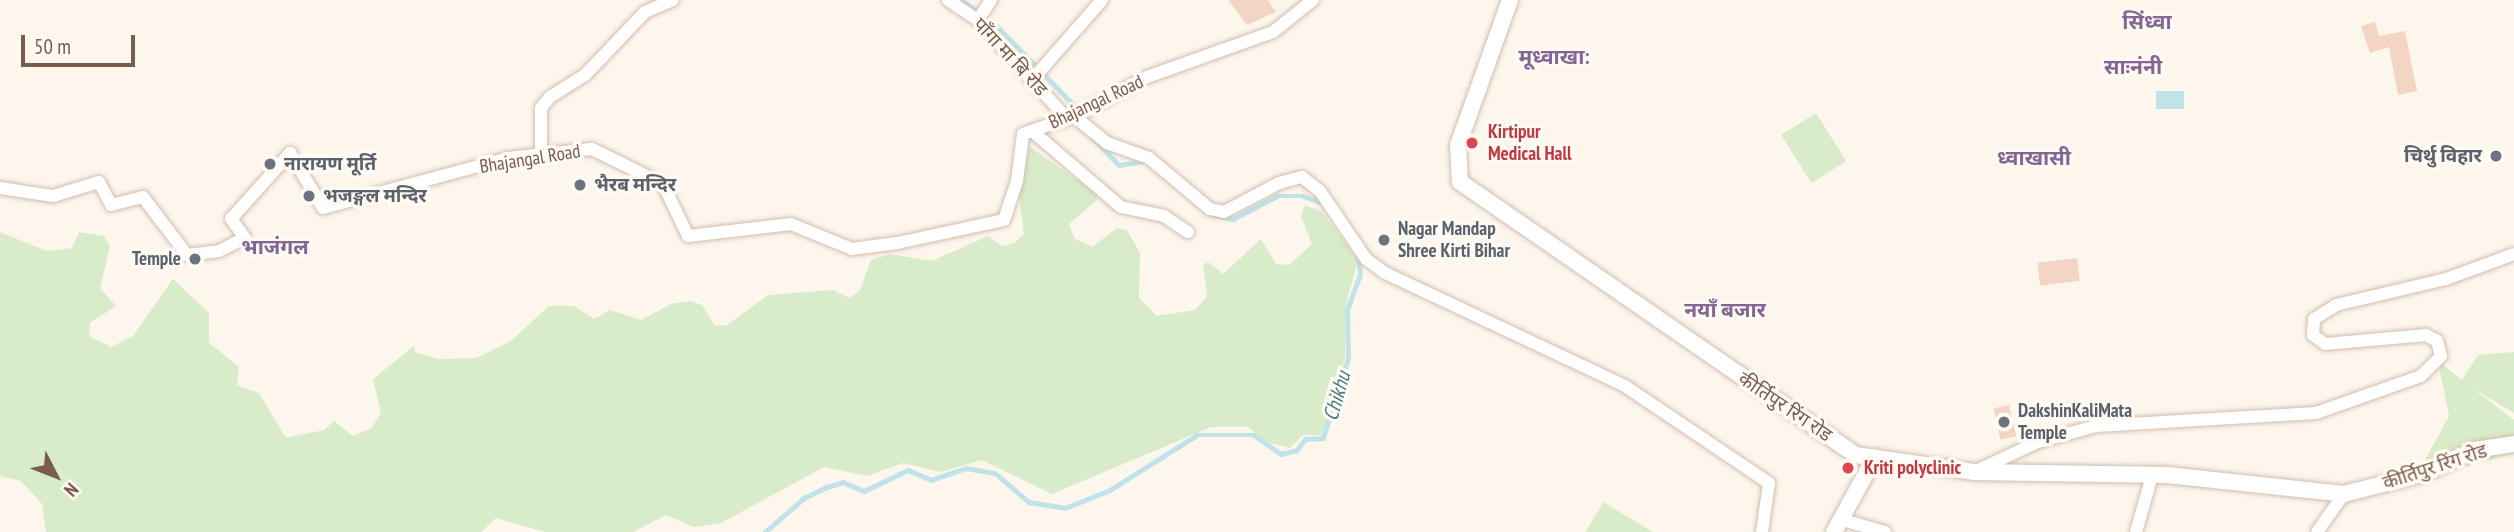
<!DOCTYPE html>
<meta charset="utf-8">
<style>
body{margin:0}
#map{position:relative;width:2514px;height:532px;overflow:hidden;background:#fdf6ec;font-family:"PT Sans Narrow","Noto Sans Devanagari",sans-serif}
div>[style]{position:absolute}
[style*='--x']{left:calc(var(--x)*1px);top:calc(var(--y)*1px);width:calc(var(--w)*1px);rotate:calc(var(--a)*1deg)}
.green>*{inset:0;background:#d8ecc9;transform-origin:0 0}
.water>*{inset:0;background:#bfe3e8;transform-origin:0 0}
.stream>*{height:4.5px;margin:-2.25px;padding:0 2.25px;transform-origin:2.25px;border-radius:2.25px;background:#bfe3e8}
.building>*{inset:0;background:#f3d5c3;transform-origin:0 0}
.roads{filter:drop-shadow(0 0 2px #d1beb0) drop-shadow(0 0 2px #d1beb0)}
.minor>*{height:12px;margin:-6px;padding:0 6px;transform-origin:6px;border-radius:6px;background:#fff}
.tertiary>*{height:16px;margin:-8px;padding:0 8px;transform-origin:8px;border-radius:8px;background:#fff}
.dots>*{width:19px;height:19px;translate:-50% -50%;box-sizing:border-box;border:4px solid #fffaf3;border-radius:50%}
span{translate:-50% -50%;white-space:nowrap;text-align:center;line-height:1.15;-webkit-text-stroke:7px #fffaf3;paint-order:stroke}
.street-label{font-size:19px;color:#7a5c4d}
.health-label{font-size:19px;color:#be3a42;font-weight:700}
.left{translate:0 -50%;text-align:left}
.worship-label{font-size:19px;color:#5b616d;font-weight:700}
.right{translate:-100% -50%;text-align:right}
.neighbourhood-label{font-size:21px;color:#846695;font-weight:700}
.water-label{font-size:21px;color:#437c86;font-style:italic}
.north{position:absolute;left:21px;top:441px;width:70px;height:70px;-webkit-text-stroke:5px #fffaf3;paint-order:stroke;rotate:132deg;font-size:19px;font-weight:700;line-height:28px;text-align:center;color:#7a5c4d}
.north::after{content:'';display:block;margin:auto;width:24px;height:32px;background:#7a5c4d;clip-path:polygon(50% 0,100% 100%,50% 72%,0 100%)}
.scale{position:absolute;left:21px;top:35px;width:114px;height:32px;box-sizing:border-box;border:4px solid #7a5c4d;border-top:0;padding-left:9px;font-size:21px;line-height:24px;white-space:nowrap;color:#7a5c4d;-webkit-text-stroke:5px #fffaf3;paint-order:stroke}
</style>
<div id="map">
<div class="green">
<i style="left:1816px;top:113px;width:57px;height:41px;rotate:58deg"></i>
<i style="clip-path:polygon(1030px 147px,1097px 194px,1097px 200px,1069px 224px,1075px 239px,1092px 247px,1117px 228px,1127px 230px,1140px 253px,1139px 298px,1157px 316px,1195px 310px,1207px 296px,1203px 265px,1208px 262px,1223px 274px,1261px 239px,1276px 264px,1289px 265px,1312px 244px,1301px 216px,1305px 205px,1322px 212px,1358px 260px,1346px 304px,1345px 357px,1334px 409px,1321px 435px,1303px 435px,1290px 448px,1266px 442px,1248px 427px,1211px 427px,1052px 494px,982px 460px,940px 472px,903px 463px,867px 476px,824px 467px,721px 523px,694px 527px,666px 515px,633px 532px,545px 532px,496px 518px,481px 532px,46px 532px,42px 504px,21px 481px,0 476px,0 232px,47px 251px,72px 248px,79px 232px,104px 236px,110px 246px,100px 288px,116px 306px,90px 323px,89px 336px,111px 347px,133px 336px,173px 279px,209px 313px,209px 343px,239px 367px,237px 385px,259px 393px,286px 438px,324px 430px,334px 421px,353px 436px,372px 428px,381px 412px,373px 379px,414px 346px,415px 352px,438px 359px,476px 358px,511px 341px,549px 306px,574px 306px,594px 319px,610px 310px,641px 320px,671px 304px,690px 301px,702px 305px,715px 326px,727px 325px,768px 295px,833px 290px,850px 298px,860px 290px,871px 260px,890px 254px,932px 261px,988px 236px,1002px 246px,1014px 243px,1024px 234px,1018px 190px)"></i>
<i style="clip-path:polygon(2514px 352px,2514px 413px,2472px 388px,2514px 420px,2514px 453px,2413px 482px,2449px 416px,2438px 361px,2462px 380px,2478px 355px)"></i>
<i style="clip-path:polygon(1604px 502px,1608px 505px,1653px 532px,1585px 532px)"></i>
</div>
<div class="water">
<i style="left:2184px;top:91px;width:18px;height:28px;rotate:90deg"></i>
</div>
<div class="stream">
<i style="--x:961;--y:0;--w:39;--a:35"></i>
<i style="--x:993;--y:22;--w:124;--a:45.7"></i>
<i style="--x:1093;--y:138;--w:37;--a:46"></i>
<i style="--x:1119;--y:165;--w:25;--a:-9"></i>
<i style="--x:1211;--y:214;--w:23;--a:13"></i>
<i style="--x:1233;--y:219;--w:50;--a:-27.6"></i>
<i style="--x:1277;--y:196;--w:26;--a:0"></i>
<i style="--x:1303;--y:196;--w:21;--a:19"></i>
<i style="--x:765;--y:532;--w:52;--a:-41.1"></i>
<i style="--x:804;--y:498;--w:25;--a:-26"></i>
<i style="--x:827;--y:487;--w:17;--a:-17"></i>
<i style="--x:843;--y:482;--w:23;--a:23"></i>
<i style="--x:864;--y:491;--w:49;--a:-25.5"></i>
<i style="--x:908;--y:470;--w:25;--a:23"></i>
<i style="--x:931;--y:480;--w:37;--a:-19"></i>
<i style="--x:966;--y:468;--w:29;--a:10"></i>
<i style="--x:995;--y:473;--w:45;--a:40.5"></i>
<i style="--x:1029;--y:502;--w:36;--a:9"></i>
<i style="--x:1065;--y:508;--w:48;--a:-21.8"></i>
<i style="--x:1110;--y:490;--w:103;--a:-32.3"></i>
<i style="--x:1197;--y:435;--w:57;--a:0"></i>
<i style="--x:1254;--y:435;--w:33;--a:35"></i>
<i style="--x:1281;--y:454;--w:16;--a:-14"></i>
<i style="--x:1297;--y:450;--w:14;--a:-54"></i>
<i style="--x:1305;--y:439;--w:18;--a:-3"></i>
<i style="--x:1323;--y:438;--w:84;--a:-72.6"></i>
<i style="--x:1348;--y:358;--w:48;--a:-91.2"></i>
<i style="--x:1347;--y:310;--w:37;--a:-70"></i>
<i style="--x:1360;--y:275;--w:19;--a:-96"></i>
</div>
<div class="building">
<i style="clip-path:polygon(1228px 0,1268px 0,1276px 12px,1247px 25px)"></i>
<i style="clip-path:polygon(2375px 22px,2379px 36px,2405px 31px,2417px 91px,2398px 95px,2389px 47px,2370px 53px,2361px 26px)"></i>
<i style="left:2077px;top:258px;width:23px;height:40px;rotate:83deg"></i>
<i style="left:2009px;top:405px;width:32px;height:16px;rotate:77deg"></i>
</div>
<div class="roads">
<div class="minor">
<i style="--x:948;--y:0;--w:36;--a:34"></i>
<i style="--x:978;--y:20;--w:133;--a:48"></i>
<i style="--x:978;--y:20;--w:24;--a:-57"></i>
<i style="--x:1032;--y:80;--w:106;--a:-48.8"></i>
<i style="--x:1074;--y:116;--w:43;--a:39.3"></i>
<i style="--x:1107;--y:143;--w:45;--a:19.7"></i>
<i style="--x:1149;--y:158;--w:80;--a:39.9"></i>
<i style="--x:1210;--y:209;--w:14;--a:12"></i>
<i style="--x:1224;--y:212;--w:62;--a:-27.8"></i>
<i style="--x:1279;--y:183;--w:24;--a:-15"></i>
<i style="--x:1302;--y:177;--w:23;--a:38"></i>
<i style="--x:1320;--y:191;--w:82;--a:55.9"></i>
<i style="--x:1366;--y:259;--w:24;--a:36"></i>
<i style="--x:1385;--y:273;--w:265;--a:25.2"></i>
<i style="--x:1625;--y:386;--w:174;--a:34"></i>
<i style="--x:1769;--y:483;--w:49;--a:98.1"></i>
<i style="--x:1032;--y:131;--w:117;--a:40.5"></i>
<i style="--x:1121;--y:207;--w:44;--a:11.8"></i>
<i style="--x:1164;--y:216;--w:29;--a:34"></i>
<i style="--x:541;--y:155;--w:47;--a:-90"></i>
<i style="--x:541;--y:108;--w:14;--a:-51"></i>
<i style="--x:550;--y:97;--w:41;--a:-32.2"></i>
<i style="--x:585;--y:75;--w:87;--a:-46.4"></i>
<i style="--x:645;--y:12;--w:30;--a:-23"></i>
<i style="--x:0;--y:188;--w:54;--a:8.6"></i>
<i style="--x:53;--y:196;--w:48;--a:-16.9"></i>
<i style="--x:99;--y:182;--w:26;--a:62"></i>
<i style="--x:111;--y:205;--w:33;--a:-14"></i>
<i style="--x:143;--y:197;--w:73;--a:52.8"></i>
<i style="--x:187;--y:255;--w:32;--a:-7"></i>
<i style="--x:219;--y:251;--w:29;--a:-27"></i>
<i style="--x:245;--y:238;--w:24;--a:-126"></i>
<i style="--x:231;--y:219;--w:89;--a:-48.2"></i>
<i style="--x:290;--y:153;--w:64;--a:59"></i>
<i style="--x:323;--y:208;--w:192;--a:-15.1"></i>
<i style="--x:508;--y:158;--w:84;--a:-6.1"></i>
<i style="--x:592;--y:149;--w:79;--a:26.2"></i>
<i style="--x:663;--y:184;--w:58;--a:64.3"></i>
<i style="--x:688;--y:236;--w:104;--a:-6.6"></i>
<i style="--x:791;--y:224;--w:66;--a:22.3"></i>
<i style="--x:852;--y:249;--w:45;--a:-7.6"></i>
<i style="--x:897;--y:243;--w:109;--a:-12.1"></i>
<i style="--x:1004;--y:220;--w:41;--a:-71.6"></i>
<i style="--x:1017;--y:181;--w:47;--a:-82.7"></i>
<i style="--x:1023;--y:134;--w:54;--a:-19.4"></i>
<i style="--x:1074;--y:116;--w:83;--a:-28.1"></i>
<i style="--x:1147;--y:77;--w:134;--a:-19.7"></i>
<i style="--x:1273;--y:32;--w:51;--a:-38.7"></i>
<i style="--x:1976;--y:471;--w:68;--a:-25.1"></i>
<i style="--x:2038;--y:442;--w:60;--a:-15.4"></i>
<i style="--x:2096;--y:426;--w:220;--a:-3.4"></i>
<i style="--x:2316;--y:413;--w:111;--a:-19.4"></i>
<i style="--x:2421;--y:376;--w:28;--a:-45"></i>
<i style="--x:2441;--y:356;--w:16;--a:-105"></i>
<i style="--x:2437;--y:341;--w:13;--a:-151"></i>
<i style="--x:2426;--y:335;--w:101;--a:174.9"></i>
<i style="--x:2325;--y:344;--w:15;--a:-143"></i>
<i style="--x:2313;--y:335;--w:16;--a:-86"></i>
<i style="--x:2314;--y:319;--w:26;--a:-32"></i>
<i style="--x:2336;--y:305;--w:113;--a:-13.3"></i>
<i style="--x:2446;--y:279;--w:72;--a:-20.2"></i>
<i style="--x:1843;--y:520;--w:44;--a:15.9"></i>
<i style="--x:2136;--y:532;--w:58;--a:-74.1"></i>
<i style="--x:2317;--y:532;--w:47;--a:-54.6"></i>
</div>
<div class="tertiary">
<i style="--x:1510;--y:0;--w:154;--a:109.7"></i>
<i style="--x:1458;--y:145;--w:37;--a:87"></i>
<i style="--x:1460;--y:182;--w:480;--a:34.6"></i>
<i style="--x:1855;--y:455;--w:120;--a:8.1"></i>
<i style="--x:1974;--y:472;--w:193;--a:0.9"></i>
<i style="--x:2167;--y:475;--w:178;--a:6.1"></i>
<i style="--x:2344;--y:494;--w:84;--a:-14.5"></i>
<i style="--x:2425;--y:473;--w:54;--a:-25.1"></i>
<i style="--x:2474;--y:450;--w:40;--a:-8.5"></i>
<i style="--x:1834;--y:532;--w:85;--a:-61.3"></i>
</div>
</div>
<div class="dots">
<i style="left:1472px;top:143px;background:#e0444e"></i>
<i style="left:2496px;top:156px;background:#6b7280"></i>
<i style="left:270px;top:164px;background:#6b7280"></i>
<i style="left:580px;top:185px;background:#6b7280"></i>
<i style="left:309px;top:196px;background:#6b7280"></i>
<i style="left:1384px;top:240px;background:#6b7280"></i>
<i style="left:195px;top:259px;background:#6b7280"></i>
<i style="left:2004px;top:422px;background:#6b7280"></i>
<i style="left:1848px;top:468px;background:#e0444e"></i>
</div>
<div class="street-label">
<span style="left:1010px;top:57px;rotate:47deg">पाँगा मा बि रोड</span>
<span style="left:1096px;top:102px;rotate:-25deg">Bhajangal Road</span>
<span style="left:530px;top:159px;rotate:-9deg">Bhajangal Road</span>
<span style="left:1785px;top:407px;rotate:34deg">कीर्तिपुर रिंग रोड</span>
<span style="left:2435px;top:467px;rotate:-18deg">कीर्तिपुर रिंग रोड</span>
</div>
<div class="health-label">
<span class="left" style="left:1488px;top:143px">Kirtipur<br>Medical Hall</span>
<span class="left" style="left:1864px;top:468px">Kriti polyclinic</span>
</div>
<div class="worship-label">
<span class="right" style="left:2482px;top:156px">चिर्थु विहार</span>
<span class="left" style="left:284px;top:164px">नारायण मूर्ति</span>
<span class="left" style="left:594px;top:185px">भैरब मन्दिर</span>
<span class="left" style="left:323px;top:196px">भजङ्गल मन्दिर</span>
<span class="left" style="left:1398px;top:240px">Nagar Mandap<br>Shree Kirti Bihar</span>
<span class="right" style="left:181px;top:259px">Temple</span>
<span class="left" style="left:2018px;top:422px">DakshinKaliMata<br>Temple</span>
</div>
<div class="neighbourhood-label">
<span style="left:2147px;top:22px">सिंध्वा</span>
<span style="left:1554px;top:57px">मूध्वाखा:</span>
<span style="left:2133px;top:67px">साःनंनी</span>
<span style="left:2034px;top:158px">ध्वाखासी</span>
<span style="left:275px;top:247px">भाजंगल</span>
<span style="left:1725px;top:310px">नयाँ बजार</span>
</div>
<div class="water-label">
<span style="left:1337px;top:396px;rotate:-74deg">Chikhu</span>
</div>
<div class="north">N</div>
<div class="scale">50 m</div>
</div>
